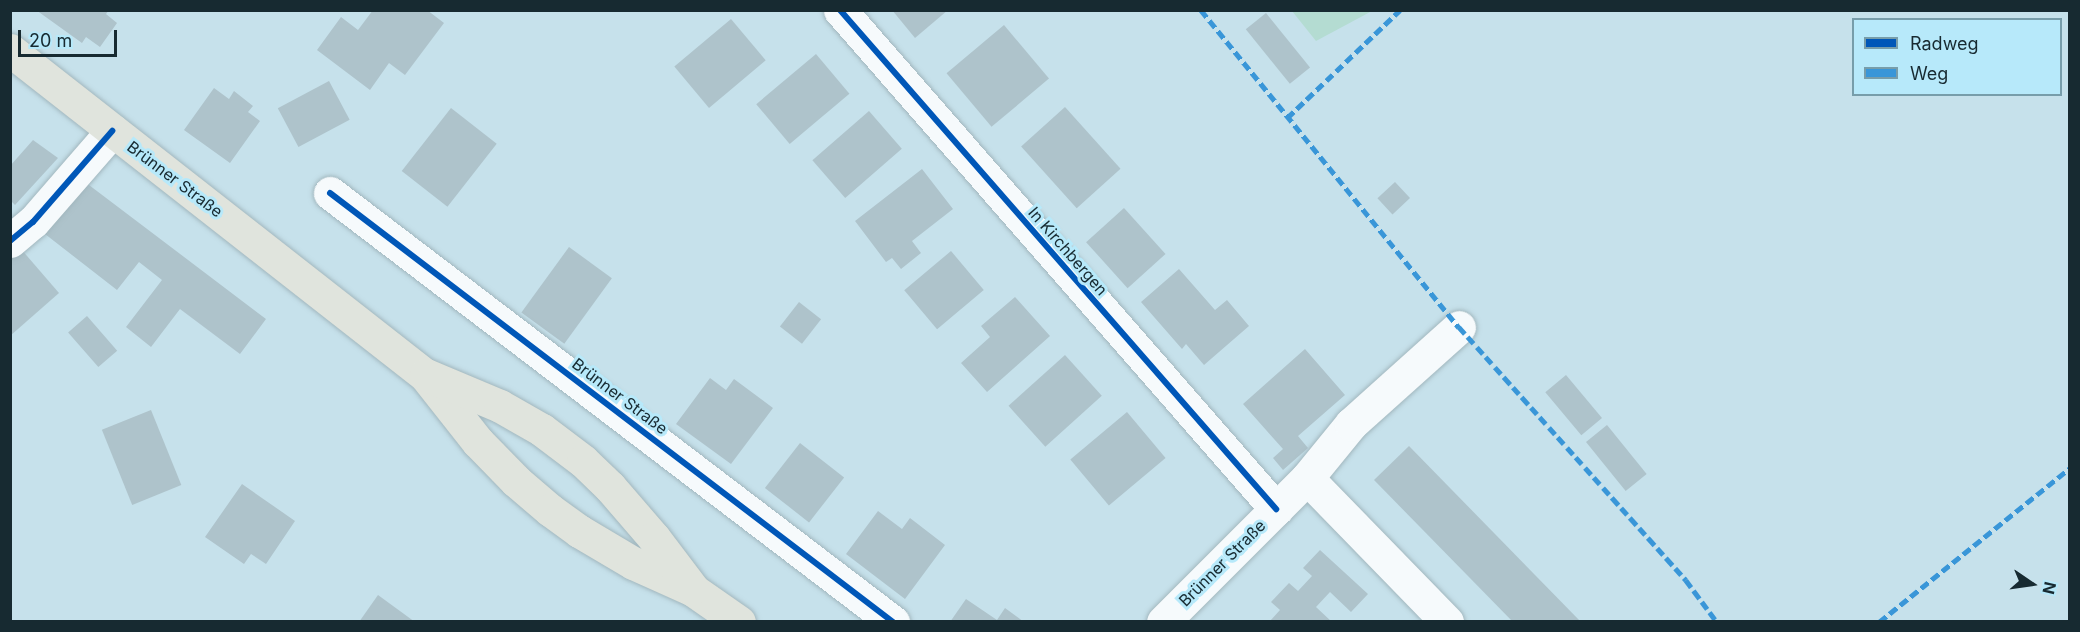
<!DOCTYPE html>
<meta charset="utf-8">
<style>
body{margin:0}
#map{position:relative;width:2080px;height:632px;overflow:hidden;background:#c6e1eb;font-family:Inter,sans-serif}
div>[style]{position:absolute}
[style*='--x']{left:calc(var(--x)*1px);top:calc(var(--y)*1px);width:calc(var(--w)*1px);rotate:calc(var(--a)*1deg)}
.green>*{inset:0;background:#b4dcd2}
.building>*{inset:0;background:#aec3cb;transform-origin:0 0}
.roads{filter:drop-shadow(0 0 2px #a2b7be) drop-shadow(0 0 2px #a2b7be)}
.minor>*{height:33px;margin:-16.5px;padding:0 16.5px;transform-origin:16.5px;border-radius:16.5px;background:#f6fafc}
.major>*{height:33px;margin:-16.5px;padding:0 16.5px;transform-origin:16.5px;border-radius:16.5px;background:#e0e4dd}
.quiet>*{height:4.5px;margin-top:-2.25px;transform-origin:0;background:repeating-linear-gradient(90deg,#3996d8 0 9px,transparent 0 13.5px)}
.cycleway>*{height:6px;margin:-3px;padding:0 3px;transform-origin:3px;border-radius:3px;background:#0057b8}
span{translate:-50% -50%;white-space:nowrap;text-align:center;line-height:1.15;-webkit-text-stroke:6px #b7e9fa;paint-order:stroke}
.street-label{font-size:16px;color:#172a31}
.frame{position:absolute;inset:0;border:12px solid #172a31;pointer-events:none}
.legend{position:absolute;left:1852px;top:18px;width:210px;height:78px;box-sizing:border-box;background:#b7e9fa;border:2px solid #779daa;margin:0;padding:8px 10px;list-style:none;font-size:18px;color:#172a31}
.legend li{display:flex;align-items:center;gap:12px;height:30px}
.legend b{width:30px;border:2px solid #779daa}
.north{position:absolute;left:2002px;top:554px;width:60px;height:60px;-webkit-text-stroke:4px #b7e9fa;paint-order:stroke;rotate:103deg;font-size:16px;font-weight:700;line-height:24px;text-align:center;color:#172a31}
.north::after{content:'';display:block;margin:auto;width:21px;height:27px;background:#172a31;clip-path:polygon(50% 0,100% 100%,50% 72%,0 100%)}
.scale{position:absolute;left:18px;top:30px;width:99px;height:27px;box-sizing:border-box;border:3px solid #172a31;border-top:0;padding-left:8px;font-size:18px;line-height:21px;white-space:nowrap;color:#172a31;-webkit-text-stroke:4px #b7e9fa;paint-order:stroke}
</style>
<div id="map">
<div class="green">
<i style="clip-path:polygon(1292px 11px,1372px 11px,1316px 41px)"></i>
</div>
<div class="building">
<i style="clip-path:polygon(36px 10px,109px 10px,106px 14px,117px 23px,100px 47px,86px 37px,82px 43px)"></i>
<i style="clip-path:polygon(373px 10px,427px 10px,444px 23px,405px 75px,389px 63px,370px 90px,317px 50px,341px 17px,358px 30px)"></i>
<i style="clip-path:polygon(892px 10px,948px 10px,915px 38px)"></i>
<i style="left:1266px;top:13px;width:70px;height:26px;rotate:51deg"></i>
<i style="left:731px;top:19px;width:54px;height:74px;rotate:50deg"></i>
<i style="left:1004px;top:25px;width:70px;height:75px;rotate:50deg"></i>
<i style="left:816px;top:54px;width:52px;height:78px;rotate:50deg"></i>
<i style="left:329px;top:81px;width:44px;height:58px;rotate:62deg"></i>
<i style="clip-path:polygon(214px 88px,229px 99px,234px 91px,253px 106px,248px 112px,260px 121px,230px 163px,184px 130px)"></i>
<i style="left:1065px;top:107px;width:83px;height:59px;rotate:48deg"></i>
<i style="left:451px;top:108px;width:58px;height:80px;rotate:38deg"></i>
<i style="left:869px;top:111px;width:50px;height:75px;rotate:49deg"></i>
<i style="clip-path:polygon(33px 140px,58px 158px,15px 205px,10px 200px,10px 166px)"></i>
<i style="clip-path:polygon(922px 169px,953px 209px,912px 241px,921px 253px,901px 269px,892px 258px,886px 262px,855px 221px)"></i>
<i style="clip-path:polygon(85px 182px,266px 319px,240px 354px,180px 309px,151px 347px,126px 327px,162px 280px,139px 262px,117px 290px,45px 234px)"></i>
<i style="left:1395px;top:182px;width:22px;height:24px;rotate:47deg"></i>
<i style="left:1124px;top:208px;width:62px;height:51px;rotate:48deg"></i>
<i style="left:569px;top:247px;width:53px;height:81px;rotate:36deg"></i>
<i style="clip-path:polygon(21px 249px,59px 293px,10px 336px,10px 258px)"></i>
<i style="left:951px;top:251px;width:51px;height:61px;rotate:50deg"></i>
<i style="clip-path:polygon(1179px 269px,1215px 310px,1227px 300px,1249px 326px,1204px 365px,1186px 344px,1182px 349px,1141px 302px)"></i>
<i style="clip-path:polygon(1015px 297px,1050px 336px,987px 392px,961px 363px,990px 337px,981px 326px)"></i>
<i style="left:799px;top:302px;width:28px;height:31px;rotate:38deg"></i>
<i style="left:87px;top:316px;width:46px;height:25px;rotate:49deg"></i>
<i style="clip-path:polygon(1305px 349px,1345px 395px,1298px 436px,1308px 448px,1283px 470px,1273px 458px,1283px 449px,1243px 404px)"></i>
<i style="left:1065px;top:355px;width:55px;height:76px;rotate:48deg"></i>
<i style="left:1566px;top:375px;width:56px;height:27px;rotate:50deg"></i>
<i style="clip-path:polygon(710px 378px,726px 390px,734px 379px,773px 408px,731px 464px,676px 424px)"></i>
<i style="left:151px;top:410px;width:81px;height:53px;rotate:68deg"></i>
<i style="left:1127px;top:412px;width:60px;height:74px;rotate:50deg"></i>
<i style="left:1607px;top:425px;width:63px;height:27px;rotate:51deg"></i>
<i style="left:800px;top:443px;width:56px;height:57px;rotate:38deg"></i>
<i style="clip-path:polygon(1409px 446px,1581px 622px,1513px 622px,1374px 480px)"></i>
<i style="clip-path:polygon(242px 484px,295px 521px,266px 564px,251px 554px,244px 564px,205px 537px)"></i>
<i style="clip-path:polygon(878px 511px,902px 529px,910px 518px,945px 545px,905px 599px,846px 554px)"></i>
<i style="clip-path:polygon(1320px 550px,1368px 594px,1351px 612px,1330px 592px,1316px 607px,1332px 622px,1269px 622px,1280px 610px,1271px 602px,1289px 583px,1298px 591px,1312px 576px,1303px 568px)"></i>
<i style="clip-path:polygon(378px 595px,415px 622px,359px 622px)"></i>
<i style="clip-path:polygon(966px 599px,997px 620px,1005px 608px,1024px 622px,950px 622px)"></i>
</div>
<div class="roads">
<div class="minor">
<i style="--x:840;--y:10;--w:663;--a:48.85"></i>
<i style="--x:330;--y:193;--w:708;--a:37.31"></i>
<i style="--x:10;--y:241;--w:30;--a:-40"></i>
<i style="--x:33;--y:222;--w:121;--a:-49"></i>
<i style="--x:1307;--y:478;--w:201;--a:45.8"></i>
<i style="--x:1163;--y:622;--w:204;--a:-45"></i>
<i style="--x:1307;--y:478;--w:70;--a:-50.8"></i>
<i style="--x:1351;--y:424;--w:145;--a:-41.9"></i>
</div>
<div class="major">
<i style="--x:10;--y:50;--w:527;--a:38.07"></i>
<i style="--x:425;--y:375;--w:85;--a:51.7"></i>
<i style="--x:478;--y:442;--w:54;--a:45.7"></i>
<i style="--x:516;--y:481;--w:45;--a:40.5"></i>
<i style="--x:550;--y:510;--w:36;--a:36"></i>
<i style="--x:579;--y:531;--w:63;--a:30.7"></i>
<i style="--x:633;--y:563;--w:66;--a:24.2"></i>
<i style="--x:693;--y:590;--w:56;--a:34.8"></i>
<i style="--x:426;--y:375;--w:80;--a:22.7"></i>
<i style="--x:500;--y:406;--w:48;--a:29.7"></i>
<i style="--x:542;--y:430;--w:51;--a:37.1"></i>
<i style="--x:583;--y:461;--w:37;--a:44"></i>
<i style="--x:610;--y:487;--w:67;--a:49.2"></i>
<i style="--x:654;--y:538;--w:63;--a:52.8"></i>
</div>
</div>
<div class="quiet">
<i style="--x:1201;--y:10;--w:409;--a:50.9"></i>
<i style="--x:1459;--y:327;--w:340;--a:48.1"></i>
<i style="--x:1686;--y:580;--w:52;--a:53.6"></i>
<i style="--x:1287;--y:118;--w:156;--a:-43.7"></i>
<i style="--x:1879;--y:622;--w:245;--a:-38.9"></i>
</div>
<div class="cycleway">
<i style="--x:840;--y:10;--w:663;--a:48.85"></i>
<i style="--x:330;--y:193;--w:708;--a:37.31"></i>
<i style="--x:10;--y:241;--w:30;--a:-40"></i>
<i style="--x:33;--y:222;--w:121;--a:-49"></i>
</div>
<div class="street-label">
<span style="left:175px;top:179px;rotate:37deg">Brünner Straße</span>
<span style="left:1068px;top:251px;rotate:49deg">In Kirchbergen</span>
<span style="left:620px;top:396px;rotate:37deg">Brünner Straße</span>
<span style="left:1222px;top:563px;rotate:-45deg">Brünner Straße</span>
</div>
<div class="frame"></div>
<ul class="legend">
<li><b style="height:8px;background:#0057b8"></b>Radweg</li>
<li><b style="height:8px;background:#3996d8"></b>Weg</li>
</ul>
<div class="north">N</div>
<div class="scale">20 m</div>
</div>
